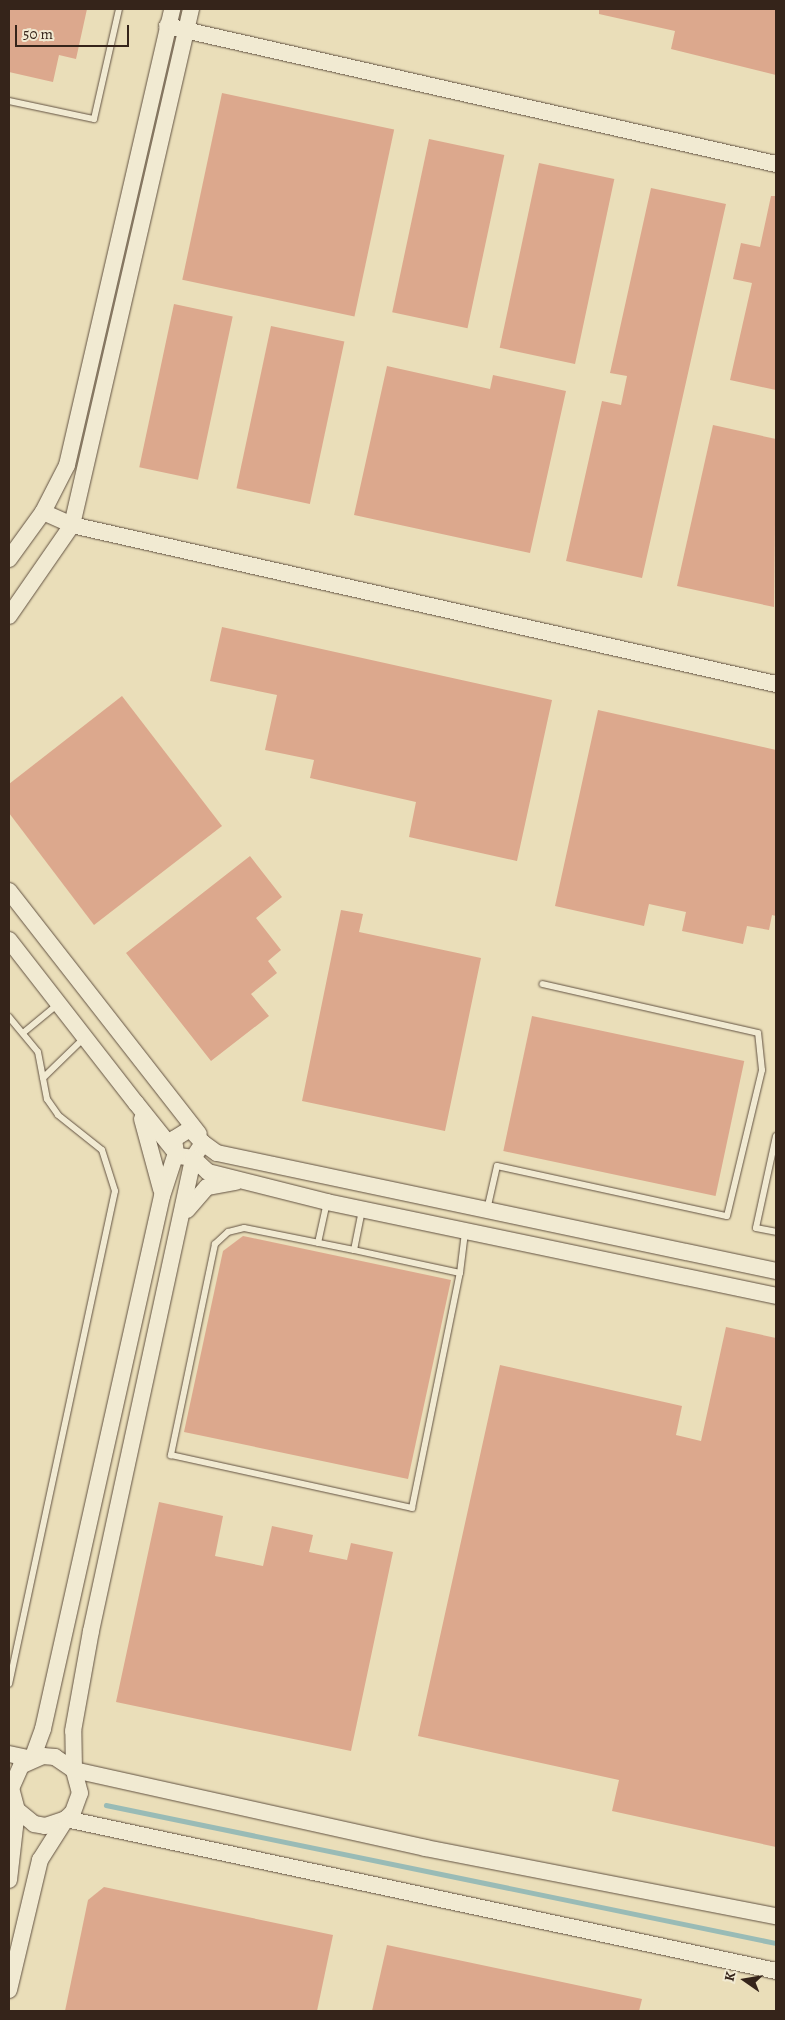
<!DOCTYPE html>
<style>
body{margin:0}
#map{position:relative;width:785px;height:2020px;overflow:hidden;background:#eadeb9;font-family:Alegreya,serif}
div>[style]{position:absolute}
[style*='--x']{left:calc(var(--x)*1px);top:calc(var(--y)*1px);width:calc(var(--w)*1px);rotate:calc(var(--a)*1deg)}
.stream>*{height:4.5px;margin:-2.25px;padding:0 2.25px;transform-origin:2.25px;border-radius:2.25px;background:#99bbb6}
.building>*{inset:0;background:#dca88d;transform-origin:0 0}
.roads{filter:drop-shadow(0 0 1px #625242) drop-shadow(0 0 1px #625242)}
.service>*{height:6px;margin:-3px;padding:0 3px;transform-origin:3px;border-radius:3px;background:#f1ead2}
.tertiary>*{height:16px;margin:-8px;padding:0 8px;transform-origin:8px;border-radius:8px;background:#f1ead2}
span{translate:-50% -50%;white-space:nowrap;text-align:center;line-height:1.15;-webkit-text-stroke:4px #f1ead2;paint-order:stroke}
.frame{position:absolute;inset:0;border:10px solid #35241a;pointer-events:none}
.north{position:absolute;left:720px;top:1955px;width:50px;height:50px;-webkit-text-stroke:4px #f1ead2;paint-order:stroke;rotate:283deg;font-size:14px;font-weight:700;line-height:20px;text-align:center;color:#35241a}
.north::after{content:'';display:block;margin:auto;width:18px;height:22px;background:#35241a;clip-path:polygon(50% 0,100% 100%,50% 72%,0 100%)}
.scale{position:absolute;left:15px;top:25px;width:114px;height:22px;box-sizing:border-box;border:2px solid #35241a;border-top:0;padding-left:6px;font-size:15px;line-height:18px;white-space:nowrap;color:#35241a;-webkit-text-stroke:4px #f1ead2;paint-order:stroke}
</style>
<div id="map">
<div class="stream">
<i style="--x:106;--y:1805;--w:684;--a:11.64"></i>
</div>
<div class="building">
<i style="clip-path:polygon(9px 9px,87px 9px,76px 59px,59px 55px,53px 82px,9px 72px)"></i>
<i style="clip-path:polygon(599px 9px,776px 9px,776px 75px,671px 49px,675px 31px,599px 14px)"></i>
<i style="left:222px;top:93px;width:176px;height:191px;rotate:12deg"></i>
<i style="left:429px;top:139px;width:77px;height:177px;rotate:12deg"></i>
<i style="left:539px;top:163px;width:77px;height:189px;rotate:12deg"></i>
<i style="clip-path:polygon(651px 188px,726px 204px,642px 578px,566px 561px,602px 401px,621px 405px,627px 376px,610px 373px)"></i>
<i style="clip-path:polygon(771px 196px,776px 196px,776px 390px,730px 380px,752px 283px,733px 279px,741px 243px,760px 247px)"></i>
<i style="left:174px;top:304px;width:60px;height:167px;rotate:12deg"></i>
<i style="left:271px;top:326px;width:75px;height:166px;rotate:12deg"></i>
<i style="clip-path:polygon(387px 366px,490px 389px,493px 375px,566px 391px,530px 553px,354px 515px)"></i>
<i style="clip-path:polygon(713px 425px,776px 439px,774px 607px,677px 586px)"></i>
<i style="clip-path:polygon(222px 627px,552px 700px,517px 861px,409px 837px,416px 802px,310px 778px,314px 760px,265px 750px,277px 695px,210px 681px)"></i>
<i style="clip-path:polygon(122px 696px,222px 826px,94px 925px,9px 813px,9px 784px)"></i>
<i style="clip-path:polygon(598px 710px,776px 750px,776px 916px,772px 915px,769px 930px,747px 926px,743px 944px,682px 931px,686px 912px,649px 904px,644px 926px,555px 906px)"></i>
<i style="clip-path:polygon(250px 856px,282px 897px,256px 918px,281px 950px,268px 961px,277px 973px,251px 994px,269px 1016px,211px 1061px,126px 953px)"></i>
<i style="clip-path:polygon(341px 910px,363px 914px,359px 932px,481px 958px,445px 1131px,302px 1101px)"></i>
<i style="left:532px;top:1016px;width:217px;height:138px;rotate:12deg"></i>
<i style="clip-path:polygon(243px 1236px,451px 1280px,408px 1479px,184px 1432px,223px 1251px)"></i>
<i style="clip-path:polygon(726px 1327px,776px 1338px,776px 1847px,612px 1811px,619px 1780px,418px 1736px,500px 1365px,682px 1406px,676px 1435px,701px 1441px)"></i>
<i style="clip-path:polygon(159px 1502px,223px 1516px,215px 1556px,263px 1566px,272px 1526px,313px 1535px,309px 1552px,347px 1560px,351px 1543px,393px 1552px,351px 1751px,116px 1702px)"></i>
<i style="clip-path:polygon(104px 1887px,333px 1935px,317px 2011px,65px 2011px,88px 1900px)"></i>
<i style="clip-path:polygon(387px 1945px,642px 1999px,639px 2011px,372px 2011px)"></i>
</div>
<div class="roads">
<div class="service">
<i style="--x:9;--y:101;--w:87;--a:12"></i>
<i style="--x:94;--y:119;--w:113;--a:-77.2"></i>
<i style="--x:9;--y:1017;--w:45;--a:50.4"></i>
<i style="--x:38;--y:1052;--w:48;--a:79.2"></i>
<i style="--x:47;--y:1099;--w:19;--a:55"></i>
<i style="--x:58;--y:1115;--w:56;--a:38.5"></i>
<i style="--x:102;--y:1150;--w:43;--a:72.4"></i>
<i style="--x:115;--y:1191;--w:504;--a:102.13"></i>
<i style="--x:23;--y:1033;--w:45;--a:-39.6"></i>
<i style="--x:43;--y:1078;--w:59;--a:-44.3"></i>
<i style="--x:776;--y:1136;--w:94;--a:102.3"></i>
<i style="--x:756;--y:1228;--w:20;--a:11"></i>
<i style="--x:487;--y:1210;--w:45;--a:-77.2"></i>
<i style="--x:497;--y:1166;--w:235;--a:12.3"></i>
<i style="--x:727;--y:1216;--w:150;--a:-76.5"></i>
<i style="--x:762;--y:1070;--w:37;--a:-96"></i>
<i style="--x:758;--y:1033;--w:221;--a:-167.2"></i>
<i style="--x:318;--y:1243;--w:42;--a:-77.6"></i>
<i style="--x:354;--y:1250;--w:112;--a:-168.7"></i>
<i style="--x:244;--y:1228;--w:16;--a:166"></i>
<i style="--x:228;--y:1232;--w:18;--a:137"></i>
<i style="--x:215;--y:1244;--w:216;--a:101.8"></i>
<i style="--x:171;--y:1455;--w:247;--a:12.4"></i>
<i style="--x:412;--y:1508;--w:240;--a:-78.5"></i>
<i style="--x:460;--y:1273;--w:108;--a:-167.8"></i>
<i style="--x:354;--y:1250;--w:41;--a:-78.7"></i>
<i style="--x:460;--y:1273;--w:41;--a:-83"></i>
</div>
<div class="tertiary">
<i style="--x:167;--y:26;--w:624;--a:12.77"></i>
<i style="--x:43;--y:512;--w:32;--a:24"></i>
<i style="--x:72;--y:525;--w:722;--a:12.73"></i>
<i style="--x:9;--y:559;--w:58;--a:-54.1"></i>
<i style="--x:43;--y:512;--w:53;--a:-62.9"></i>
<i style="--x:67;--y:465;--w:468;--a:-77"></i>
<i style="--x:9;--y:616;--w:111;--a:-55.3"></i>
<i style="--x:72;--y:525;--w:530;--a:-77.01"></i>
<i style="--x:9;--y:891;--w:308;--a:52"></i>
<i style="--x:9;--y:940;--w:207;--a:52.1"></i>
<i style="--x:136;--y:1103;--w:64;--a:51.3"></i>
<i style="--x:176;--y:1153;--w:4;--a:45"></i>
<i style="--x:179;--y:1156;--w:14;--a:8"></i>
<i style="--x:193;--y:1158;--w:18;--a:-56"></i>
<i style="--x:203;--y:1143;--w:19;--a:-133"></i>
<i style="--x:190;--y:1129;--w:19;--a:148"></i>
<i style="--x:174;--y:1139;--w:14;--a:82"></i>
<i style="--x:176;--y:1153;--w:45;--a:108"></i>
<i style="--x:162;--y:1196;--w:546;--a:102.59"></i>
<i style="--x:43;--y:1729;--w:32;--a:110"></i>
<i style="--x:142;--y:1119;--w:73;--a:74.8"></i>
<i style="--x:203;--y:1143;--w:17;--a:36"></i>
<i style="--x:217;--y:1153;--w:571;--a:11.92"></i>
<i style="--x:193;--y:1158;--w:21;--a:43"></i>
<i style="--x:208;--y:1172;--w:123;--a:14.1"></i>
<i style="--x:327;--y:1202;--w:459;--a:11.8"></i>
<i style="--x:187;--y:1210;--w:30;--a:-49"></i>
<i style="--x:207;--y:1187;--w:29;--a:-10"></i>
<i style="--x:9;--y:1754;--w:24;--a:12"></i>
<i style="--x:74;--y:1770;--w:360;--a:12.5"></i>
<i style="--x:425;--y:1848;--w:358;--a:11"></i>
<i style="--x:74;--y:1770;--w:39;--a:-91"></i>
<i style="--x:73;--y:1731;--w:102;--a:-79.8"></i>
<i style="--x:91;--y:1631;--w:484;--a:-77.8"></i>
<i style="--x:9;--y:1880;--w:70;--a:-83.5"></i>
<i style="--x:9;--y:1990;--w:134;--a:-76.6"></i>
<i style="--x:40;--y:1860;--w:49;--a:-57.6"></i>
<i style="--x:66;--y:1819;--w:10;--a:-45"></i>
<i style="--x:73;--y:1812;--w:20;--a:-70"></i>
<i style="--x:80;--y:1793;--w:24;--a:-105"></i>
<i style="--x:74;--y:1770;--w:23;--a:-146"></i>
<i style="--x:55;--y:1757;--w:12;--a:-175"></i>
<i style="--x:43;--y:1756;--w:24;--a:156"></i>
<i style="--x:21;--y:1766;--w:24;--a:114"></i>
<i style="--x:11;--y:1788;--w:23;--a:75"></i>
<i style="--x:17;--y:1810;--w:22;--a:39"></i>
<i style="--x:34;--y:1824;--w:11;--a:10"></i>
<i style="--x:45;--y:1826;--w:22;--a:-18"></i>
<i style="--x:66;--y:1819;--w:726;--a:12.08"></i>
</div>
</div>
<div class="frame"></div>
<div class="north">K</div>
<div class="scale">50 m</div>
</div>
